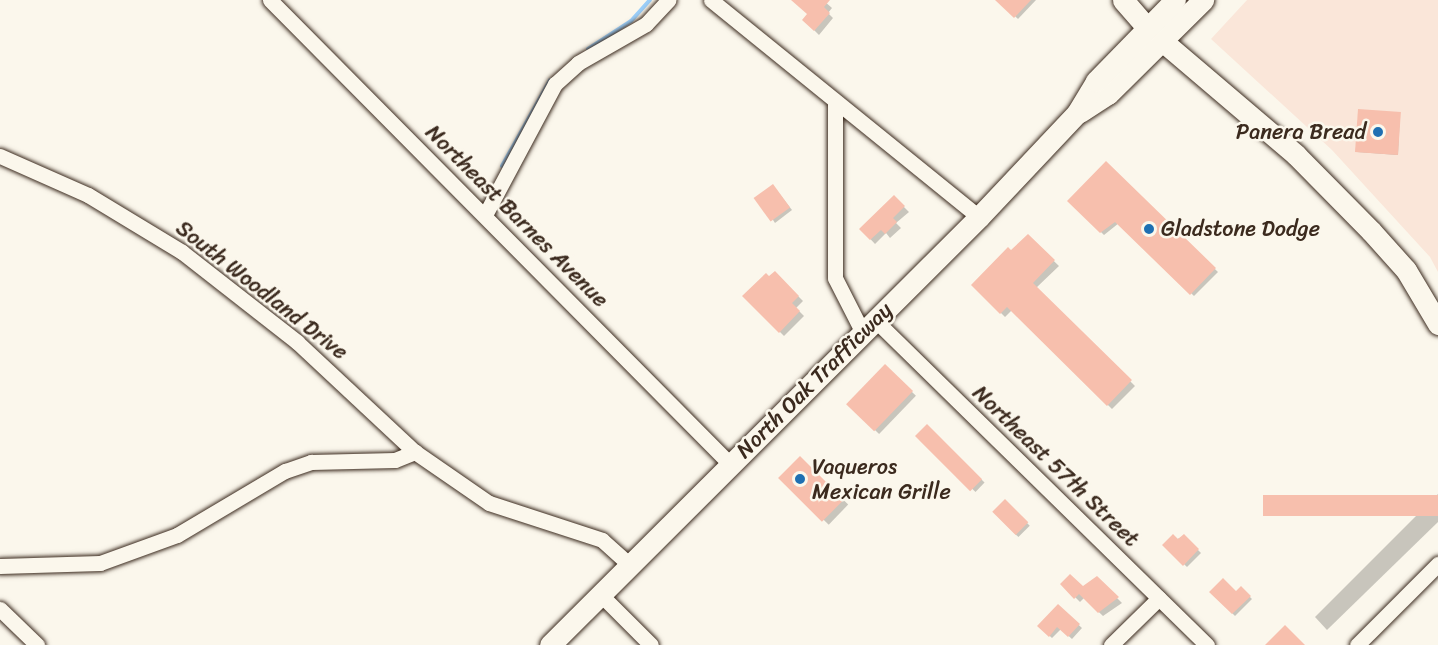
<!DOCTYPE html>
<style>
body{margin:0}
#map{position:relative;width:1438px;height:645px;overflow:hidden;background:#fbf7ec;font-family:Sriracha,sans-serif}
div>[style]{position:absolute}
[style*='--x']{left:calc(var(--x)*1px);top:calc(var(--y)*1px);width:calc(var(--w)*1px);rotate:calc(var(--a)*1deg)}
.built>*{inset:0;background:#fae6d9}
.shadow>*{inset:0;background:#0003;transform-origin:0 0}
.stream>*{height:4px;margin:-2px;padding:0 2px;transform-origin:2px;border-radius:2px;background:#9bcef8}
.building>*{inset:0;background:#f7bfad;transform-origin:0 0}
.roads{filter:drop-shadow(0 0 2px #3b2a1e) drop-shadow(0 0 2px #3b2a1e)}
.street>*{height:15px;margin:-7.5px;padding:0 7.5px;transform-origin:7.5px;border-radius:7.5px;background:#fbf7ec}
.secondary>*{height:21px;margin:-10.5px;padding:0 10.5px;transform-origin:10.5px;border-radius:10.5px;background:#fbf7ec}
.dots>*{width:16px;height:16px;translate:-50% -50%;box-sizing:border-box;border:3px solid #fbf7ec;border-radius:50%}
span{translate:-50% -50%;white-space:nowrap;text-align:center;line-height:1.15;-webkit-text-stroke:5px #fbf7ec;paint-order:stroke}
.poi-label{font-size:22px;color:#3b2a1e}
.right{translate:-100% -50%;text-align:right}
.left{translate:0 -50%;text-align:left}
.street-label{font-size:22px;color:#3b2a1e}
</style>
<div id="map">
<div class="built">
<i style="clip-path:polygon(1247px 0,1438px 0,1438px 272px,1430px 257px,1332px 150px,1211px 39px)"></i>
</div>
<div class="shadow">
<i style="clip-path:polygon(793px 0,823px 0,832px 8px,828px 13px,833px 18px,819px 35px,804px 20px,809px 14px)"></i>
<i style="clip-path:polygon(1002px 0,1036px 0,1018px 19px,1000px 2px)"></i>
<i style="clip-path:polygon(1400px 114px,1398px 155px,1357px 152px)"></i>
<i style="clip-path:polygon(1106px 163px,1218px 272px,1194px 296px,1119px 223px,1104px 235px,1069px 201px)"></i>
<i style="clip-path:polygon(775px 188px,792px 210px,775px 223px,773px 220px)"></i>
<i style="clip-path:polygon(894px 197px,909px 212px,896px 223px,901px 228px,890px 238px,886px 233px,875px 244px,861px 229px)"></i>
<i style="clip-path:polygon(1028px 236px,1059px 266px,1036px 288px,1135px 386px,1112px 409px,1012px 310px,1005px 317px,973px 285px)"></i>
<i style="clip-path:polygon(775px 273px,803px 301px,796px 308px,804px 316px,784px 336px,744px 296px)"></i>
<i style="left:885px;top:366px;width:43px;height:53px;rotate:44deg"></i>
<i style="left:927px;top:427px;width:80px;height:13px;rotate:44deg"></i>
<i style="left:800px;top:458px;width:67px;height:28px;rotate:44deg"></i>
<i style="clip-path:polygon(1438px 494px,1438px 522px,1327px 630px,1315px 617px)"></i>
<i style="left:1005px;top:501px;width:35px;height:16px;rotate:45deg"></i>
<i style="clip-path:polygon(1184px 536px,1201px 553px,1187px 567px,1164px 545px)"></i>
<i style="clip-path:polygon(1097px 578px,1122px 603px,1103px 616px,1084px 598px,1080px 602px,1062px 584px,1083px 588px)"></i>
<i style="clip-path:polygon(1241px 588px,1252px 599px,1235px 616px,1211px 592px,1236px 593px)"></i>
<i style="clip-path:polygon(1058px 606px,1082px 628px,1072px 639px,1061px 629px,1052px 638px,1039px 626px)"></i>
</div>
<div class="stream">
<i style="--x:588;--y:49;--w:51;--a:-33.1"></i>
<i style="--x:631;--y:21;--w:28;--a:-48"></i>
<i style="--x:502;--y:166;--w:98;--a:-60.8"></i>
</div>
<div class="building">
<i style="clip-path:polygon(791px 0,830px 0,824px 7px,830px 13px,814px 31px,802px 20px,807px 14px)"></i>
<i style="clip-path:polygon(995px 0,1031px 0,1014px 18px)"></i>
<i style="left:1358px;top:109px;width:43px;height:43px;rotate:4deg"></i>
<i style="clip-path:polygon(1106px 161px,1216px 268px,1190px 295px,1115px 222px,1100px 233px,1067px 201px)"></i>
<i style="left:773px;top:184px;width:29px;height:24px;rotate:54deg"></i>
<i style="clip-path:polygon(894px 195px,905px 206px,893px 218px,897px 222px,885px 234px,881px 230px,870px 240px,859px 229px)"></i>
<i style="clip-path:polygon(1028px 234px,1055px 260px,1033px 283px,1132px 380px,1107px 406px,1007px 307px,1000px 314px,971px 285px,1008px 247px,1011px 250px)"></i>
<i style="clip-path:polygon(775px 271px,799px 296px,792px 303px,800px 311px,779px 333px,742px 296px,766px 273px,769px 276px)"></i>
<i style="left:885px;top:364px;width:39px;height:56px;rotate:44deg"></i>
<i style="left:927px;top:424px;width:78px;height:17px;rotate:45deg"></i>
<i style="left:800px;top:456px;width:62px;height:31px;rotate:45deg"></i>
<i style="left:1438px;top:495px;width:21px;height:175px;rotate:90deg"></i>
<i style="left:1005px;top:499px;width:33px;height:18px;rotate:45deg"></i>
<i style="clip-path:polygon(1173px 534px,1178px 539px,1184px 534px,1199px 549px,1183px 566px,1162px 545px)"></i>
<i style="clip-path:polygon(1070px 574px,1083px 586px,1097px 576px,1119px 597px,1098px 613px,1079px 594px,1074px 599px,1060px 584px)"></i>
<i style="clip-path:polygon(1223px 578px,1236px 591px,1241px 586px,1251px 596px,1232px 614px,1209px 592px)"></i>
<i style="clip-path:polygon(1058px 604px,1080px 624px,1068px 637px,1057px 627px,1049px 637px,1037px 626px)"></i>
<i style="clip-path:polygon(1285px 625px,1305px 645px,1265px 645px)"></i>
</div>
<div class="roads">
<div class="street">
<i style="--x:270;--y:0;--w:653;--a:45.25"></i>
<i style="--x:711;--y:0;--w:345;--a:39"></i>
<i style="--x:835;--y:101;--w:177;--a:90"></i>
<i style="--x:835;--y:278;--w:59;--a:63"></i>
<i style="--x:0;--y:156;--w:96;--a:23.9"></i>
<i style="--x:88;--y:195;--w:110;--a:31.2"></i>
<i style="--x:182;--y:252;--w:146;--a:38"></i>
<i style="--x:297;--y:342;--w:161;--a:43"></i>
<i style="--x:415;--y:452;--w:90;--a:34.6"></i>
<i style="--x:489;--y:503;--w:119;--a:18.1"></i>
<i style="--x:602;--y:540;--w:38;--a:42"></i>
<i style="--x:485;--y:215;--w:149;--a:-61.9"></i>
<i style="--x:555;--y:84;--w:31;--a:-42"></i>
<i style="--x:578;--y:63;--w:78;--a:-29.8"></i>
<i style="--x:646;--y:24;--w:33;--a:-47"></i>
<i style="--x:874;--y:319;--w:466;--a:44.4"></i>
<i style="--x:0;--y:566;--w:100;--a:-1.7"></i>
<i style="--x:100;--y:563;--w:82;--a:-20"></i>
<i style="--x:177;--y:535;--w:126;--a:-30.7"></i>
<i style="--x:285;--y:471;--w:28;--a:-19"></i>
<i style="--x:311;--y:462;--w:84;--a:-1.4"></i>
<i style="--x:395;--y:460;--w:22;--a:-22"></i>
<i style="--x:600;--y:594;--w:72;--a:45"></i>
<i style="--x:0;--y:609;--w:52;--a:44.2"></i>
<i style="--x:1111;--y:645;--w:67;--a:-44.4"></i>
<i style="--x:1357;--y:645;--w:115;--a:-45"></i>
</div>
<div class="secondary">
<i style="--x:1123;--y:0;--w:37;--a:49"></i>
<i style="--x:1147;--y:28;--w:196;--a:40.4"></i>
<i style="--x:1296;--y:155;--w:107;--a:45.4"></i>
<i style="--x:1371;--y:231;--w:52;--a:48.1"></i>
<i style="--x:1406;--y:270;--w:63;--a:59.3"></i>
<i style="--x:1080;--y:112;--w:33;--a:-33"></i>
<i style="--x:1108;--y:94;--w:134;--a:-44.7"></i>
<i style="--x:550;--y:645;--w:606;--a:-44.93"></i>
<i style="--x:979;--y:217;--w:143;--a:-46.7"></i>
<i style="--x:1077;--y:113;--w:37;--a:-59"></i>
<i style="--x:1096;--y:81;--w:113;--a:-45.7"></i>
</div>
</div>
<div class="dots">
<i style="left:1378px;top:132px;background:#1f6fb2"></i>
<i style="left:1149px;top:229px;background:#1f6fb2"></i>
<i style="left:800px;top:479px;background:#1f6fb2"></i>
</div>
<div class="poi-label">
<span class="right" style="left:1366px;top:132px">Panera Bread</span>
<span class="left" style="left:1161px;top:229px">Gladstone Dodge</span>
<span class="left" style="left:812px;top:479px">Vaqueros<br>Mexican Grille</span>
</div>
<div class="street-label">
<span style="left:517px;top:216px;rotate:45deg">Northeast Barnes Avenue</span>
<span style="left:262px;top:290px;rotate:38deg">South Woodland Drive</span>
<span style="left:814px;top:380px;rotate:-45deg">North Oak Trafficway</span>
<span style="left:1056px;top:466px;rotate:44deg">Northeast 57th Street</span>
</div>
</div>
